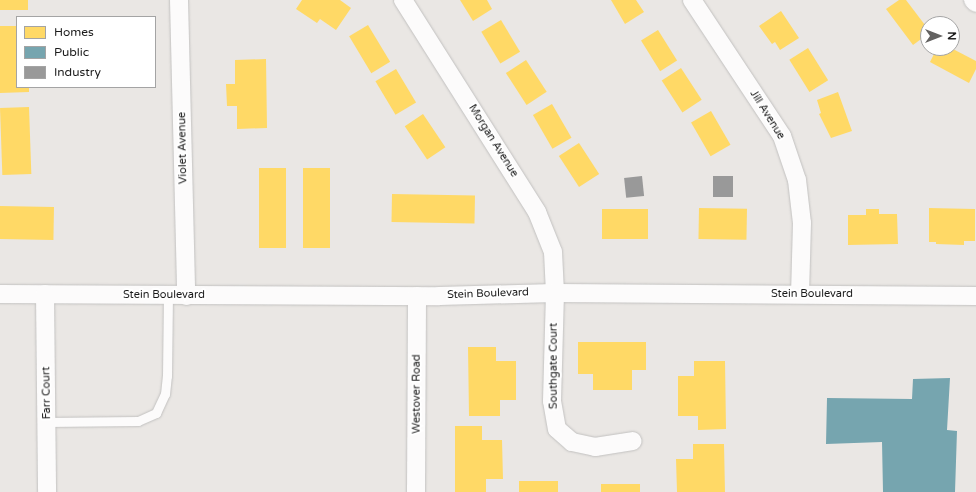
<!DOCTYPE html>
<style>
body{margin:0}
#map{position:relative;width:976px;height:492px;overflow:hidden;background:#eae7e4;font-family:"Varela Round",sans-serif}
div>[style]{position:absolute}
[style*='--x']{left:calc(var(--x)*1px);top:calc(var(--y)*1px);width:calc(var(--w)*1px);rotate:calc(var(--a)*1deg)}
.homes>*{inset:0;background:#ffd966;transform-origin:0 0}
.public>*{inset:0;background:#76a5af}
.industry>*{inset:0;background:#999;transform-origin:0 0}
.roads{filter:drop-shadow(0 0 1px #c2c1c0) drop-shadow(0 0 1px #c2c1c0)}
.service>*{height:9px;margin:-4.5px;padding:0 4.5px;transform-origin:4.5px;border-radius:4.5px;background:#fcfbfb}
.minor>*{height:18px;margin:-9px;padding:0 9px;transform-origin:9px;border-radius:9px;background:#fcfbfb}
span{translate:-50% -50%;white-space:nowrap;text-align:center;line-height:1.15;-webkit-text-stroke:4px #fff;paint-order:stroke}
.street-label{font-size:11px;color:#1b1b1b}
.legend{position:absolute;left:16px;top:16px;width:140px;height:72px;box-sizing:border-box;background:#fff;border:1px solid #a4a4a4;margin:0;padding:5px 7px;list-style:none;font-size:12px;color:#1b1b1b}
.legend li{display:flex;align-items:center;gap:8px;height:20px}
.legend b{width:20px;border:1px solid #a4a4a4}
.north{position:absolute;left:920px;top:16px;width:40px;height:40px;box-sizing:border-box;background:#fff;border:1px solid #a4a4a4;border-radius:50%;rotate:90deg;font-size:11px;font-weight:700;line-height:16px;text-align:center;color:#1b1b1b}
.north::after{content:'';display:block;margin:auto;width:14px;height:18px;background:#636261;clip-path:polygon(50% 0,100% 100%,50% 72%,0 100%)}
</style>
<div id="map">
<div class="homes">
<i style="left:0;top:0;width:28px;height:10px"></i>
<i style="clip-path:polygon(302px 0,340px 0,351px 8px,336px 30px,320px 19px,317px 23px,296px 9px)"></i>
<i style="clip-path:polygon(460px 0,487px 0,492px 9px,473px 21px)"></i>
<i style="clip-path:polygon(611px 0,636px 0,644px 12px,625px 24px)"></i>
<i style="clip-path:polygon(899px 0,906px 0,928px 29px,928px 34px,913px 45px,886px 9px)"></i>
<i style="clip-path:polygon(781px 11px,799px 38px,780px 50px,775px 42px,772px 44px,759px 26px)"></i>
<i style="left:501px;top:20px;width:37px;height:23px;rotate:59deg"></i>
<i style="left:368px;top:25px;width:43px;height:22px;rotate:59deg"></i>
<i style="clip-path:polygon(0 26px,17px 26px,17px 87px,29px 87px,29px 92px,0 93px)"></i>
<i style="left:658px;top:30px;width:36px;height:20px;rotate:58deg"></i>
<i style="left:808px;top:48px;width:38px;height:22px;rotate:58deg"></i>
<i style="clip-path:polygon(937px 48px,951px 48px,976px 61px,976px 69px,969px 83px,930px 62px)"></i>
<i style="clip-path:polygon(266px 59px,267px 128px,237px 129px,237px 106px,227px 106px,226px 84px,235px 84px,235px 60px)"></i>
<i style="left:526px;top:60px;width:38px;height:24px;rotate:57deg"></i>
<i style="left:681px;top:68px;width:38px;height:23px;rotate:57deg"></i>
<i style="left:396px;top:69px;width:39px;height:24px;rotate:59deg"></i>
<i style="clip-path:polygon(838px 92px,852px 131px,831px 138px,819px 114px,821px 113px,817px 100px)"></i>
<i style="left:552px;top:104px;width:39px;height:22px;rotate:60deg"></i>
<i style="left:29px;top:107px;width:67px;height:29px;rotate:88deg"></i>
<i style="left:711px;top:111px;width:39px;height:23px;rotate:60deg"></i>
<i style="left:423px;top:114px;width:40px;height:22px;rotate:56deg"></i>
<i style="left:579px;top:143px;width:37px;height:24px;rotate:57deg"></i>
<i style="left:259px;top:168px;width:27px;height:80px"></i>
<i style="left:303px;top:168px;width:27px;height:80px"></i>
<i style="left:392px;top:194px;width:83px;height:28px;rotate:1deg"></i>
<i style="left:0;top:206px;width:54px;height:33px;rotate:1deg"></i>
<i style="left:699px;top:208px;width:48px;height:31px;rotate:1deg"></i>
<i style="clip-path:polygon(929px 208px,975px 209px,975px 241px,964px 241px,964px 245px,936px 244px,936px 242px,929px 242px)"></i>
<i style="left:602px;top:209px;width:46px;height:30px"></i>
<i style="clip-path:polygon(866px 209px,879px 209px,879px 214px,897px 214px,898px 244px,848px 245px,848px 215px,866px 215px)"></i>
<i style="clip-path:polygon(578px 342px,646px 342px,646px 370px,632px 370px,632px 390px,593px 390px,593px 374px,578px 374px)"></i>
<i style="clip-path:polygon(468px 347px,496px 347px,496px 361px,516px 361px,516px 400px,500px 400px,500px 416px,469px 416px)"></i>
<i style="clip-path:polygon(694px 361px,725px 361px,726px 429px,698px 430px,698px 416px,678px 416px,678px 376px,694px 376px)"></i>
<i style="clip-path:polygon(455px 426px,482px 426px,482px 440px,502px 440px,503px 479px,486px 479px,486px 492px,455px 492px)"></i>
<i style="clip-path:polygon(693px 444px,724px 444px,725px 492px,677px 492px,676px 459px,693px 459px)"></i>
<i style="left:519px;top:481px;width:39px;height:11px"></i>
<i style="left:640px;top:484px;width:8px;height:39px;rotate:90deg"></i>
</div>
<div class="public">
<i style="clip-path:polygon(950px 378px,947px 430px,957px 431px,955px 492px,883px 492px,882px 442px,826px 444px,827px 398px,912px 399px,913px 379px)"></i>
</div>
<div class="industry">
<i style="left:642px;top:176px;width:20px;height:18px;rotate:84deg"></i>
<i style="left:713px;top:176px;width:20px;height:21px"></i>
</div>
<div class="roads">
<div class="service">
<i style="--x:47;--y:422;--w:91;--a:-0.6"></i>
<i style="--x:138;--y:421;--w:20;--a:-24"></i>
<i style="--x:156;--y:413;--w:21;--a:-65"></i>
<i style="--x:165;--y:394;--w:18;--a:-84"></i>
<i style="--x:167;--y:376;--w:80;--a:-89.3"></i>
</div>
<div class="minor">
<i style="--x:179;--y:0;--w:296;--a:88.6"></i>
<i style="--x:403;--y:0;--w:251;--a:57.7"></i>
<i style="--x:537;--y:212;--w:43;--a:68.2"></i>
<i style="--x:553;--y:252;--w:41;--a:87.2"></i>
<i style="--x:555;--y:293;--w:108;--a:91.6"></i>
<i style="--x:552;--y:401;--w:28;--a:80"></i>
<i style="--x:557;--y:429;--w:20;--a:41"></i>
<i style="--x:572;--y:442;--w:24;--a:12"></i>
<i style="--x:595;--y:447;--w:38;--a:-9"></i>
<i style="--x:692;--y:0;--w:163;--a:56.5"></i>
<i style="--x:782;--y:136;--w:46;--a:71.2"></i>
<i style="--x:797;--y:180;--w:43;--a:83.4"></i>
<i style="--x:802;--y:223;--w:70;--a:91.6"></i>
<i style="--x:973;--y:0;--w:4;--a:45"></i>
<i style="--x:0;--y:294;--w:439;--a:0.3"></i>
<i style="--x:439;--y:296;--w:116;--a:-1.5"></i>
<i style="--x:555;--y:293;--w:421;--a:0.4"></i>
<i style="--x:45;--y:294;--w:198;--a:89.4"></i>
<i style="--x:416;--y:492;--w:196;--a:-89.7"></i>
</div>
</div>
<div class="street-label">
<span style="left:767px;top:115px;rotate:58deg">Jill Avenue</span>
<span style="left:493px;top:141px;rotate:58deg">Morgan Avenue</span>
<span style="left:183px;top:148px;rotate:-91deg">Violet Avenue</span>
<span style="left:488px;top:294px;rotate:-2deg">Stein Boulevard</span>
<span style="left:812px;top:294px">Stein Boulevard</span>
<span style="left:164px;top:295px">Stein Boulevard</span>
<span style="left:554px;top:366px;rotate:-90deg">Southgate Court</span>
<span style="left:47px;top:393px;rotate:-91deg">Farr Court</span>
<span style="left:417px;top:394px;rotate:-90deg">Westover Road</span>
</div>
<ul class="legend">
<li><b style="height:11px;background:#ffd966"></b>Homes</li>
<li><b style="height:11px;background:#76a5af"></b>Public</li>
<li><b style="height:11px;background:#999"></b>Industry</li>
</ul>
<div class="north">N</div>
</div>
